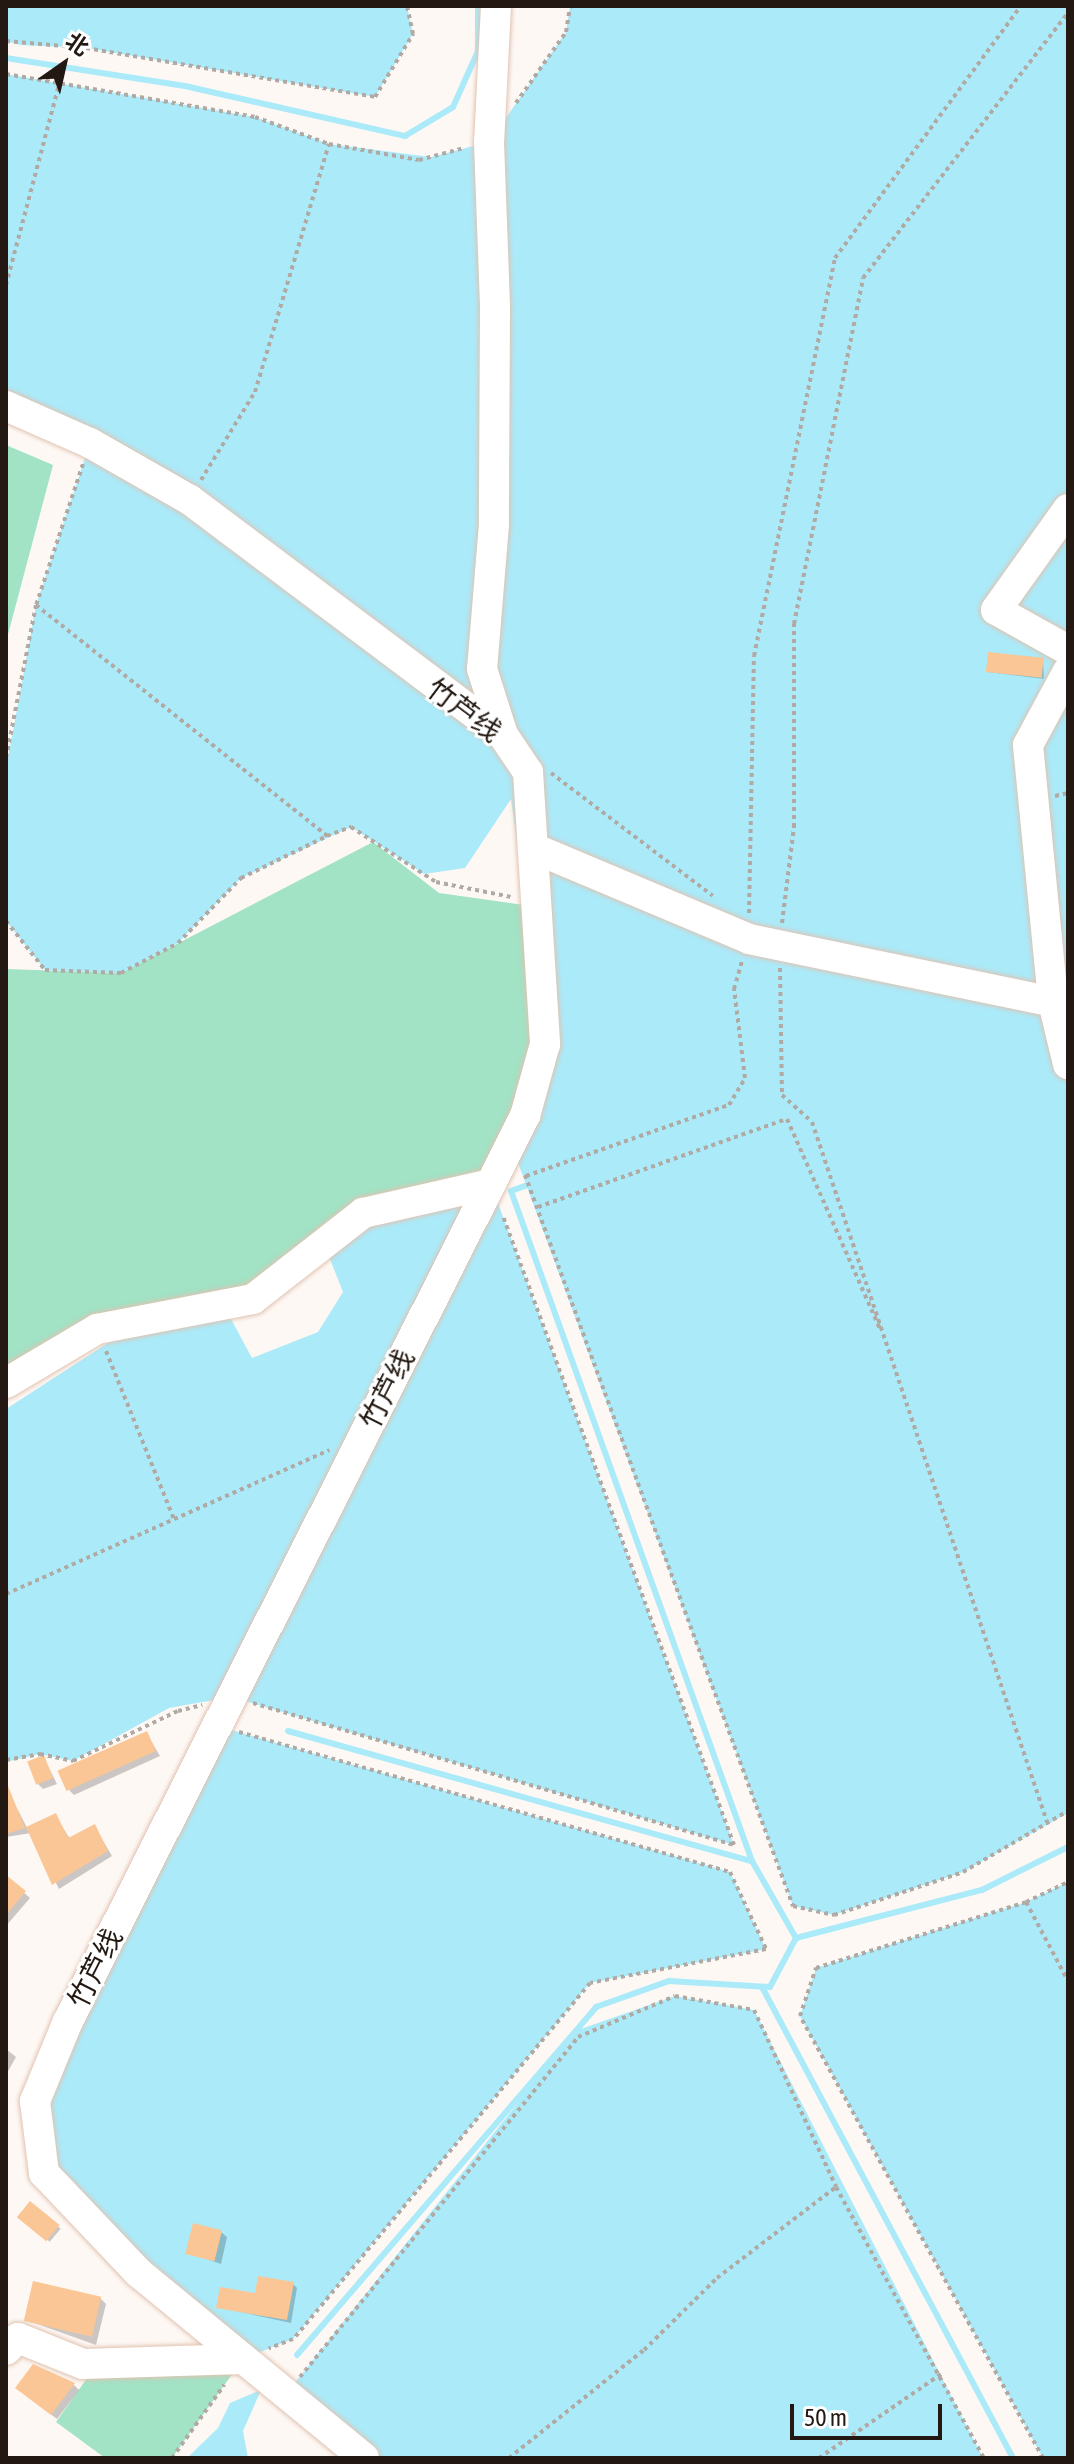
<!DOCTYPE html>
<meta charset="utf-8">
<style>
body{margin:0}
#map{position:relative;width:1074px;height:2464px;overflow:hidden;background:#fef8f4;font-family:"Asap Condensed","Noto Sans SC",sans-serif}
div>[style]{position:absolute}
[style*='--x']{left:calc(var(--x)*1px);top:calc(var(--y)*1px);width:calc(var(--w)*1px);rotate:calc(var(--a)*1deg)}
.green>*{inset:0;background:#a2e2c5}
.water>*{inset:0;background:#abeaf9}
.shadow>*{inset:0;background:#0003;transform-origin:0 0}
.stream>*{height:6px;margin:-3px;padding:0 3px;transform-origin:3px;border-radius:3px;background:#abeaf9}
.building>*{inset:0;background:#fbc695;transform-origin:0 0}
.path>*{height:4px;margin-top:-2px;transform-origin:0;background:repeating-linear-gradient(90deg,#b1a9a4 0 4px,transparent 0 8px)}
.roads{filter:drop-shadow(0 0 2px #e0c3b1) drop-shadow(0 0 2px #e0c3b1)}
.minor>*{height:30px;margin:-15px;padding:0 15px;transform-origin:15px;border-radius:15px;background:#fff}
span{translate:-50% -50%;white-space:nowrap;text-align:center;line-height:1.15;-webkit-text-stroke:6px #fff;paint-order:stroke}
.street-label{font-size:28px;color:#231912}
.frame{position:absolute;inset:0;border:8px solid #231912;pointer-events:none}
.north{position:absolute;left:24px;top:24px;width:80px;height:80px;-webkit-text-stroke:6px #fff;paint-order:stroke;rotate:34deg;font-size:22px;font-weight:700;line-height:32px;text-align:center;color:#231912}
.north::after{content:'';display:block;margin:auto;width:28px;height:36px;background:#231912;clip-path:polygon(50% 0,100% 100%,50% 72%,0 100%)}
.scale{position:absolute;left:790px;top:2404px;width:152px;height:36px;box-sizing:border-box;border:4px solid #231912;border-top:0;padding-left:10px;font-size:24px;line-height:28px;white-space:nowrap;color:#231912;-webkit-text-stroke:6px #fff;paint-order:stroke}
</style>
<div id="map">
<div class="green">
<i style="clip-path:polygon(6px 445px,53px 465px,6px 642px)"></i>
<i style="clip-path:polygon(373px 842px,439px 893px,531px 906px,536px 1047px,485px 1175px,253px 1299px,90px 1325px,6px 1376px,6px 969px,121px 973px)"></i>
<i style="clip-path:polygon(243px 2359px,172px 2458px,105px 2458px,56px 2422px,97px 2364px)"></i>
</div>
<div class="water">
<i style="clip-path:polygon(6px 6px,407px 6px,413px 34px,375px 97px,86px 48px,20px 45px,6px 41px)"></i>
<i style="clip-path:polygon(570px 6px,1068px 6px,1068px 1813px,963px 1872px,834px 1915px,793px 1906px,511px 1144px,545px 1044px,511px 799px,465px 868px,424px 874px,351px 827px,241px 878px,178px 943px,121px 973px,45px 970px,6px 921px,6px 769px,36px 605px,90px 443px,6px 406px,6px 74px,255px 117px,329px 144px,431px 157px,489px 142px,566px 32px)"></i>
<i style="clip-path:polygon(491px 1184px,734px 1845px,231px 1697px,169px 1708px,73px 1761px,40px 1754px,6px 1762px,6px 1409px,151px 1315px,223px 1304px,252px 1358px,318px 1332px,343px 1292px,324px 1244px,363px 1213px)"></i>
<i style="clip-path:polygon(217px 1726px,730px 1872px,766px 1949px,590px 1983px,293px 2339px,243px 2359px,44px 2173px,35px 2101px)"></i>
<i style="clip-path:polygon(1068px 1882px,1068px 2458px,1043px 2458px,800px 2016px,816px 1968px,1026px 1902px)"></i>
<i style="clip-path:polygon(675px 1996px,754px 2010px,983px 2458px,364px 2458px,286px 2394px,575px 2031px)"></i>
<i style="clip-path:polygon(261px 2390px,243px 2431px,248px 2458px,187px 2458px,218px 2428px,230px 2403px)"></i>
</div>
<div class="shadow">
<i style="clip-path:polygon(1043px 660px,1044px 679px,988px 672px)"></i>
<i style="clip-path:polygon(147px 1734px,160px 1756px,74px 1795px,69px 1790px)"></i>
<i style="clip-path:polygon(44px 1758px,57px 1784px,43px 1789px,38px 1784px)"></i>
<i style="clip-path:polygon(18px 1810px,27px 1828px,55px 1815px,70px 1839px,95px 1827px,112px 1856px,59px 1889px,31px 1833px,6px 1837px,6px 1814px)"></i>
<i style="clip-path:polygon(6px 1877px,30px 1898px,6px 1926px)"></i>
<i style="clip-path:polygon(6px 2049px,16px 2057px,6px 2075px)"></i>
<i style="left:30px;top:2203px;width:40px;height:17px;rotate:40deg"></i>
<i style="clip-path:polygon(221px 2232px,227px 2237px,221px 2264px,189px 2253px)"></i>
<i style="clip-path:polygon(293px 2284px,297px 2288px,291px 2323px,218px 2307px)"></i>
<i style="clip-path:polygon(100px 2298px,106px 2304px,96px 2345px,26px 2320px)"></i>
<i style="clip-path:polygon(74px 2385px,79px 2390px,57px 2419px,23px 2393px)"></i>
</div>
<div class="stream">
<i style="--x:6;--y:58;--w:181;--a:8.9"></i>
<i style="--x:185;--y:86;--w:226;--a:12.8"></i>
<i style="--x:405;--y:136;--w:56;--a:-31.1"></i>
<i style="--x:453;--y:107;--w:61;--a:-65.9"></i>
<i style="--x:478;--y:51;--w:45;--a:-90"></i>
<i style="--x:533;--y:1183;--w:23;--a:160"></i>
<i style="--x:511;--y:1191;--w:712;--a:70.22"></i>
<i style="--x:752;--y:1861;--w:89;--a:60.3"></i>
<i style="--x:288;--y:1731;--w:482;--a:15.7"></i>
<i style="--x:762;--y:1987;--w:534;--a:61.95"></i>
<i style="--x:297;--y:2355;--w:459;--a:-49.3"></i>
<i style="--x:596;--y:2007;--w:77;--a:-19.6"></i>
<i style="--x:669;--y:1981;--w:101;--a:3.4"></i>
<i style="--x:770;--y:1987;--w:55;--a:-62"></i>
<i style="--x:796;--y:1938;--w:192;--a:-14.5"></i>
<i style="--x:982;--y:1890;--w:96;--a:-26.6"></i>
</div>
<div class="building">
<i style="left:988px;top:652px;width:56px;height:20px;rotate:6deg"></i>
<i style="left:147px;top:1731px;width:22px;height:98px;rotate:66deg"></i>
<i style="left:44px;top:1755px;width:25px;height:18px;rotate:69deg"></i>
<i style="clip-path:polygon(6px 1781px,25px 1828px,6px 1834px)"></i>
<i style="clip-path:polygon(56px 1813px,68px 1838px,95px 1824px,108px 1851px,52px 1885px,26px 1827px)"></i>
<i style="clip-path:polygon(6px 1875px,26px 1891px,6px 1915px)"></i>
<i style="left:30px;top:2201px;width:38px;height:21px;rotate:39deg"></i>
<i style="left:193px;top:2223px;width:30px;height:32px;rotate:14deg"></i>
<i style="clip-path:polygon(258px 2276px,294px 2282px,287px 2320px,216px 2308px,220px 2287px,255px 2293px)"></i>
<i style="left:33px;top:2281px;width:70px;height:41px;rotate:13deg"></i>
<i style="clip-path:polygon(33px 2364px,75px 2383px,51px 2415px,15px 2388px)"></i>
</div>
<div class="path">
<i style="--x:6;--y:41;--w:80;--a:5"></i>
<i style="--x:86;--y:48;--w:293;--a:9.6"></i>
<i style="--x:375;--y:97;--w:74;--a:-58.9"></i>
<i style="--x:413;--y:34;--w:29;--a:-102"></i>
<i style="--x:6;--y:74;--w:253;--a:9.8"></i>
<i style="--x:255;--y:117;--w:79;--a:20"></i>
<i style="--x:329;--y:144;--w:91;--a:10.1"></i>
<i style="--x:419;--y:160;--w:47;--a:-14.9"></i>
<i style="--x:516;--y:103;--w:87;--a:-54.8"></i>
<i style="--x:566;--y:32;--w:26;--a:-81"></i>
<i style="--x:6;--y:285;--w:208;--a:-75.2"></i>
<i style="--x:83;--y:464;--w:149;--a:108.4"></i>
<i style="--x:36;--y:605;--w:372;--a:38.4"></i>
<i style="--x:327;--y:836;--w:26;--a:-21"></i>
<i style="--x:351;--y:827;--w:101;--a:32.9"></i>
<i style="--x:436;--y:882;--w:76;--a:11.3"></i>
<i style="--x:201;--y:480;--w:103;--a:-58.5"></i>
<i style="--x:255;--y:392;--w:259;--a:-73.4"></i>
<i style="--x:6;--y:758;--w:156;--a:-78.9"></i>
<i style="--x:551;--y:773;--w:203;--a:37.2"></i>
<i style="--x:1055;--y:796;--w:13;--a:-13"></i>
<i style="--x:749;--y:913;--w:257;--a:-88.9"></i>
<i style="--x:754;--y:656;--w:406;--a:-78.5"></i>
<i style="--x:835;--y:258;--w:313;--a:-53.6"></i>
<i style="--x:6;--y:921;--w:63;--a:51.5"></i>
<i style="--x:45;--y:970;--w:76;--a:2.3"></i>
<i style="--x:121;--y:973;--w:64;--a:-27.8"></i>
<i style="--x:178;--y:943;--w:91;--a:-45.9"></i>
<i style="--x:241;--y:878;--w:96;--a:-26"></i>
<i style="--x:782;--y:923;--w:97;--a:-82.9"></i>
<i style="--x:794;--y:827;--w:203;--a:-90"></i>
<i style="--x:794;--y:624;--w:353;--a:-78.7"></i>
<i style="--x:863;--y:278;--w:335;--a:-52.3"></i>
<i style="--x:780;--y:968;--w:127;--a:89.1"></i>
<i style="--x:782;--y:1095;--w:40;--a:42"></i>
<i style="--x:812;--y:1122;--w:738;--a:71.44"></i>
<i style="--x:525;--y:1175;--w:779;--a:69.87"></i>
<i style="--x:793;--y:1906;--w:42;--a:12.4"></i>
<i style="--x:834;--y:1915;--w:136;--a:-18.4"></i>
<i style="--x:963;--y:1872;--w:121;--a:-30.2"></i>
<i style="--x:526;--y:1176;--w:215;--a:-19.3"></i>
<i style="--x:729;--y:1105;--w:31;--a:-59"></i>
<i style="--x:745;--y:1078;--w:90;--a:-97"></i>
<i style="--x:734;--y:989;--w:29;--a:-74"></i>
<i style="--x:538;--y:1207;--w:264;--a:-19.5"></i>
<i style="--x:787;--y:1119;--w:232;--a:66.1"></i>
<i style="--x:106;--y:1351;--w:181;--a:68"></i>
<i style="--x:6;--y:1594;--w:354;--a:-24"></i>
<i style="--x:253;--y:1703;--w:502;--a:16.45"></i>
<i style="--x:734;--y:1845;--w:670;--a:-110.17"></i>
<i style="--x:239;--y:1732;--w:511;--a:15.91"></i>
<i style="--x:730;--y:1872;--w:85;--a:64.9"></i>
<i style="--x:766;--y:1949;--w:179;--a:169.1"></i>
<i style="--x:590;--y:1983;--w:464;--a:129.8"></i>
<i style="--x:293;--y:2339;--w:26;--a:159"></i>
<i style="--x:6;--y:1760;--w:35;--a:-10"></i>
<i style="--x:40;--y:1754;--w:34;--a:12"></i>
<i style="--x:73;--y:1761;--w:116;--a:-25.5"></i>
<i style="--x:178;--y:1711;--w:25;--a:-14"></i>
<i style="--x:1026;--y:1902;--w:89;--a:62"></i>
<i style="--x:300;--y:2377;--w:439;--a:-50.7"></i>
<i style="--x:578;--y:2037;--w:105;--a:-22.9"></i>
<i style="--x:675;--y:1996;--w:80;--a:10"></i>
<i style="--x:754;--y:2010;--w:195;--a:65.1"></i>
<i style="--x:836;--y:2187;--w:309;--a:61.4"></i>
<i style="--x:172;--y:2458;--w:90;--a:-54.5"></i>
<i style="--x:509;--y:2458;--w:173;--a:-38.7"></i>
<i style="--x:644;--y:2350;--w:103;--a:-44.6"></i>
<i style="--x:717;--y:2278;--w:150;--a:-37.4"></i>
<i style="--x:819;--y:2458;--w:148;--a:-34.5"></i>
<i style="--x:1043;--y:2458;--w:504;--a:-118.8"></i>
<i style="--x:800;--y:2016;--w:51;--a:-71.6"></i>
<i style="--x:816;--y:1968;--w:220;--a:-17.4"></i>
<i style="--x:1026;--y:1902;--w:47;--a:-25.5"></i>
</div>
<div class="roads">
<div class="minor">
<i style="--x:496;--y:6;--w:136;--a:92.9"></i>
<i style="--x:489;--y:142;--w:166;--a:87.9"></i>
<i style="--x:495;--y:308;--w:216;--a:90.3"></i>
<i style="--x:494;--y:524;--w:145;--a:94.7"></i>
<i style="--x:482;--y:669;--w:69;--a:72.3"></i>
<i style="--x:6;--y:406;--w:92;--a:23.8"></i>
<i style="--x:90;--y:443;--w:115;--a:29.7"></i>
<i style="--x:190;--y:500;--w:391;--a:36.9"></i>
<i style="--x:503;--y:735;--w:45;--a:56"></i>
<i style="--x:528;--y:772;--w:273;--a:86.4"></i>
<i style="--x:545;--y:1044;--w:75;--a:105.5"></i>
<i style="--x:525;--y:1116;--w:1014;--a:116.79"></i>
<i style="--x:68;--y:2021;--w:87;--a:112.4"></i>
<i style="--x:35;--y:2101;--w:73;--a:82.9"></i>
<i style="--x:44;--y:2173;--w:138;--a:46.5"></i>
<i style="--x:139;--y:2273;--w:291;--a:39.4"></i>
<i style="--x:1068;--y:509;--w:124;--a:125.5"></i>
<i style="--x:996;--y:610;--w:82;--a:29.1"></i>
<i style="--x:1068;--y:671;--w:84;--a:118.4"></i>
<i style="--x:1028;--y:745;--w:258;--a:84.4"></i>
<i style="--x:1053;--y:1002;--w:64;--a:76.4"></i>
<i style="--x:533;--y:848;--w:234;--a:22.8"></i>
<i style="--x:749;--y:939;--w:310;--a:11.7"></i>
<i style="--x:6;--y:1383;--w:106;--a:-30.7"></i>
<i style="--x:97;--y:1329;--w:159;--a:-10.9"></i>
<i style="--x:253;--y:1299;--w:140;--a:-38"></i>
<i style="--x:363;--y:1213;--w:131;--a:-12.8"></i>
<i style="--x:6;--y:2350;--w:17;--a:-45"></i>
<i style="--x:18;--y:2338;--w:70;--a:21.8"></i>
<i style="--x:83;--y:2364;--w:160;--a:-1.8"></i>
</div>
</div>
<div class="street-label">
<span style="left:464px;top:710px;rotate:37deg">竹芦线</span>
<span style="left:387px;top:1389px;rotate:-63deg">竹芦线</span>
<span style="left:95px;top:1968px;rotate:-63deg">竹芦线</span>
</div>
<div class="frame"></div>
<div class="north">北</div>
<div class="scale">50 m</div>
</div>
